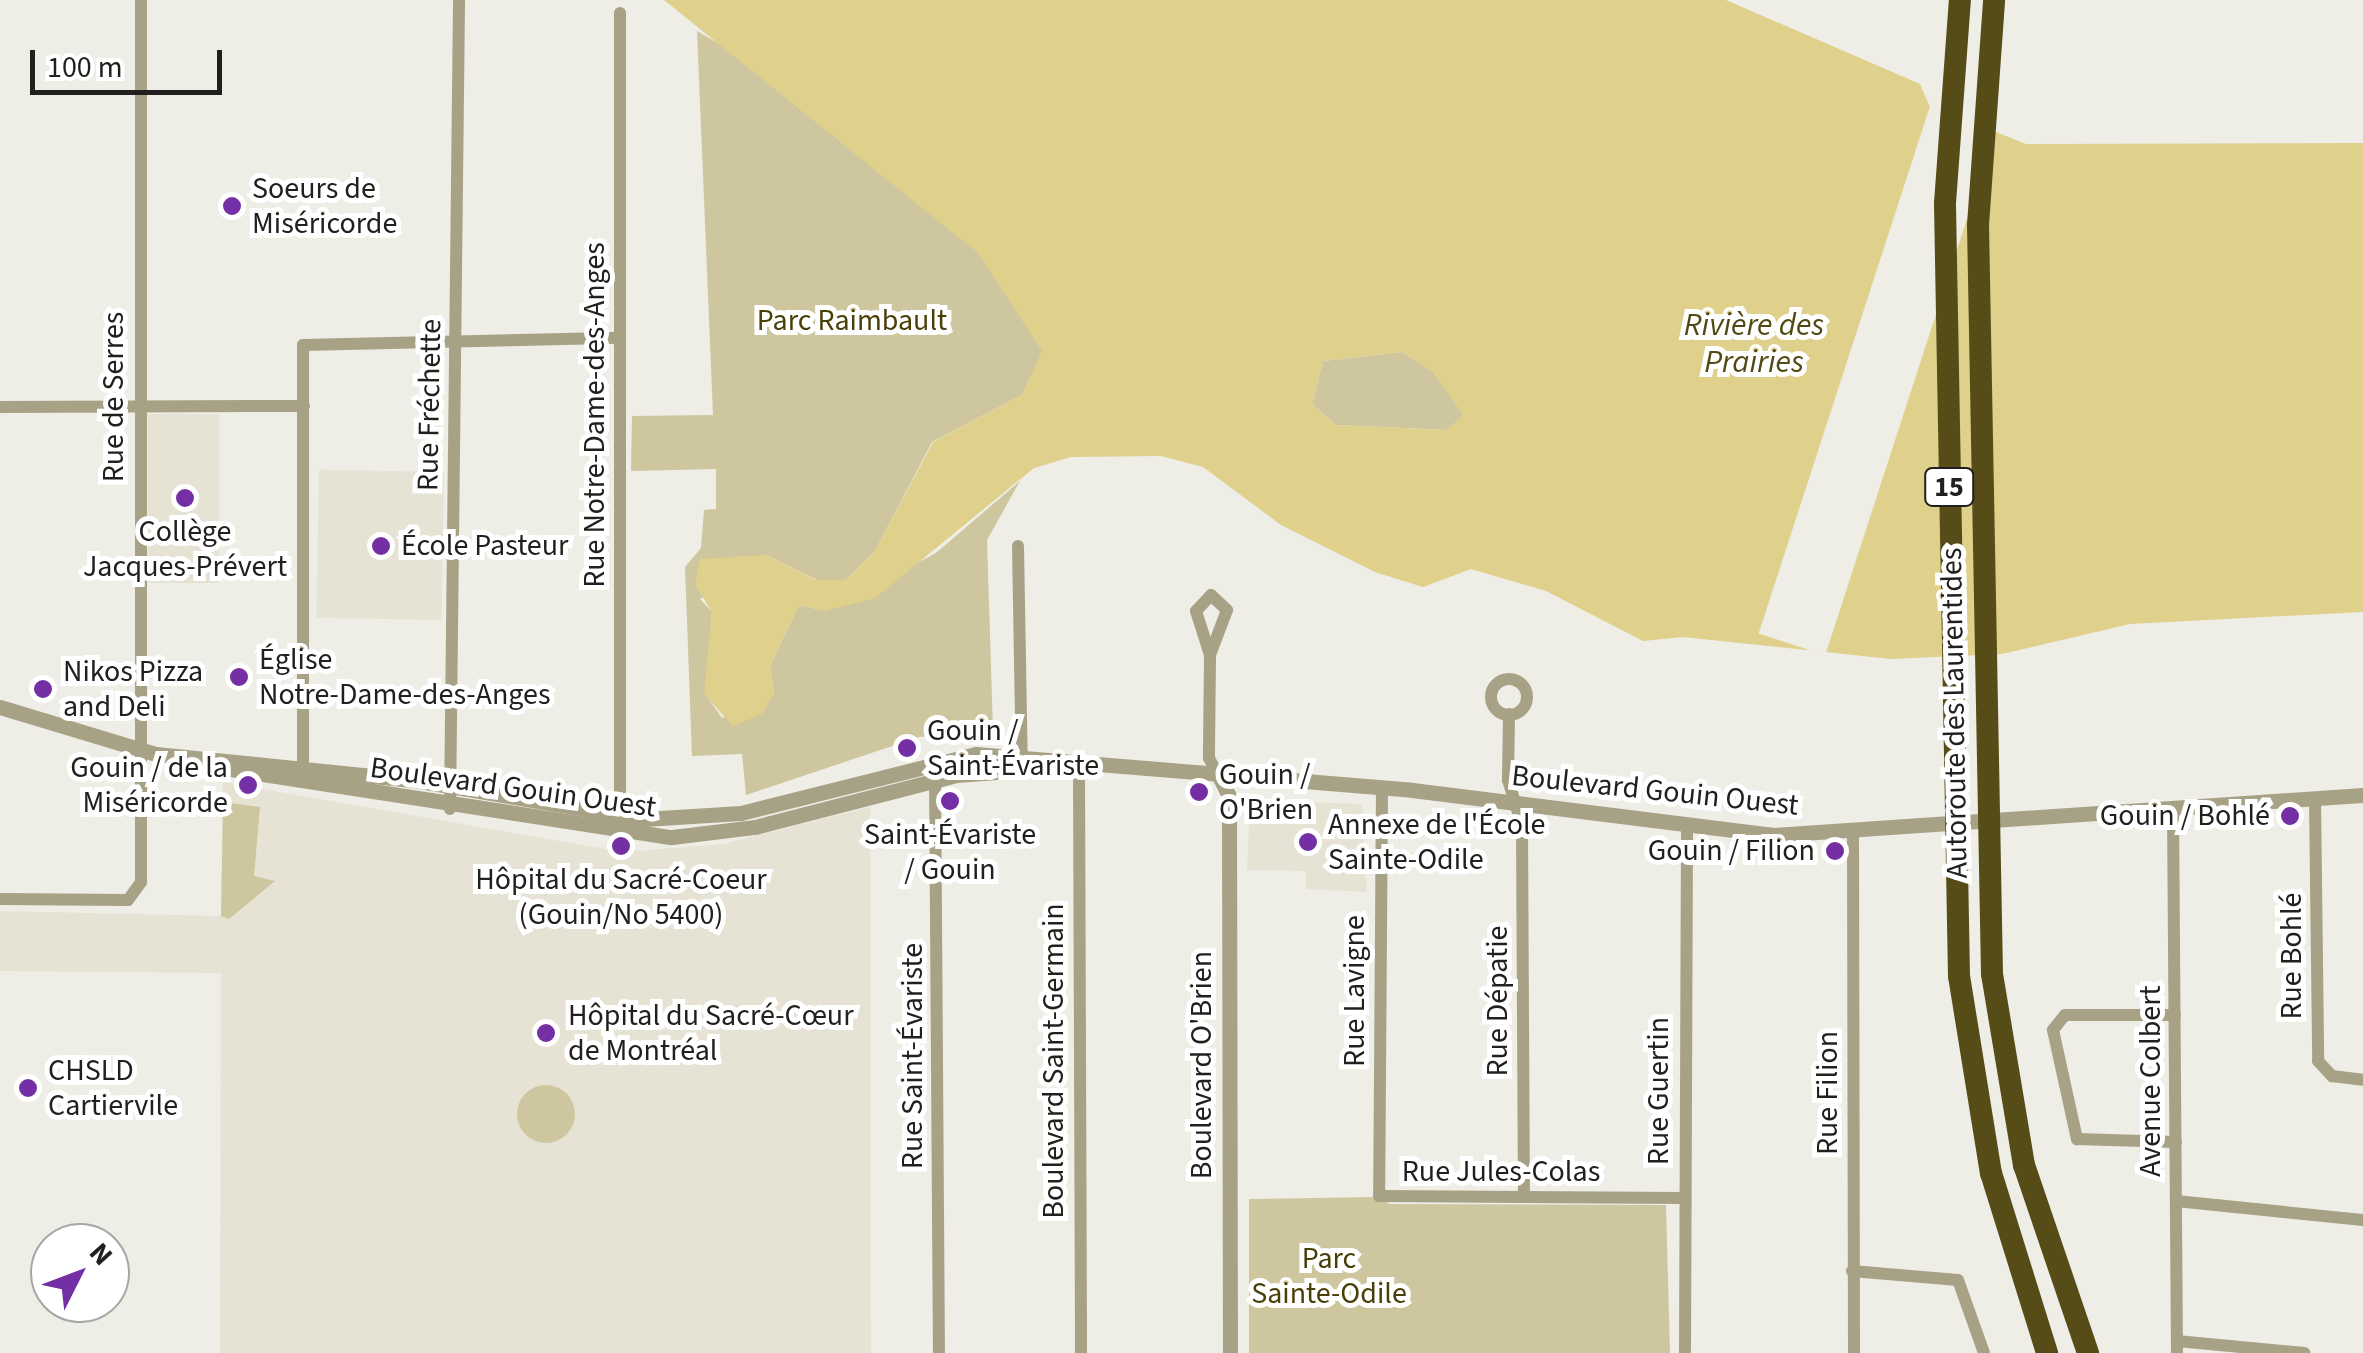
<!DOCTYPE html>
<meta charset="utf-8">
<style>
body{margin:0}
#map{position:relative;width:2363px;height:1353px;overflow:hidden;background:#eeede6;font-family:"Source Sans 3",sans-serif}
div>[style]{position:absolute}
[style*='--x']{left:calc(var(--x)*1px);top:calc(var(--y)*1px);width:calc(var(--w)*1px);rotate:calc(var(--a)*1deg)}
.built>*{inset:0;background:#e6e3d5;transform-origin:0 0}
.green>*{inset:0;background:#cec69e}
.round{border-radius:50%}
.water>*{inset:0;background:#dfd08c}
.pier>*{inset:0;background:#eeede6;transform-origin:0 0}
.minor>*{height:12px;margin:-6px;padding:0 6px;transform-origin:6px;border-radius:6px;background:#a7a185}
.minor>.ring{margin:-6px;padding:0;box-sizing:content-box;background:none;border:12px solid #a7a185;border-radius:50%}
.tertiary>*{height:15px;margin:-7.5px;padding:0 7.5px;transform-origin:7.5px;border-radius:7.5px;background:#a7a185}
.motorway>*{height:22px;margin:-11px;padding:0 11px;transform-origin:11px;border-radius:11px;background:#564c18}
.motorway-bridge>*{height:22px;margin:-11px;padding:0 11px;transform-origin:11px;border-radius:11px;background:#564c18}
.dots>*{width:28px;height:28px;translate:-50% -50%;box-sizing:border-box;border:5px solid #fff;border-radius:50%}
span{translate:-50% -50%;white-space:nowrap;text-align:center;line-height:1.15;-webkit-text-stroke:10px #fff;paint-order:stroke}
.shield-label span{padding:2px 8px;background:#fff;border:2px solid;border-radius:8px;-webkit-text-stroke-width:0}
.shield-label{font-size:28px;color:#21201e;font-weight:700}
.poi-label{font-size:30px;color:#21201e}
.left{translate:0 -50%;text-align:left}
.right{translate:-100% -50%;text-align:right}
.park-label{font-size:30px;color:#493f07}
.street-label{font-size:30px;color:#21201e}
.water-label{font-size:32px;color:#524813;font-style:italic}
.north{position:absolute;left:30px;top:1223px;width:100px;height:100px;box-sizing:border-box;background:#fff;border:2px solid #a6a6a5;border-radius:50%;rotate:48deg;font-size:28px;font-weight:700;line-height:40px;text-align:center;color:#21201e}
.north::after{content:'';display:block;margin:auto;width:35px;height:45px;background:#732fa3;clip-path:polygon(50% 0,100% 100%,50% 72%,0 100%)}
.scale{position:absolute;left:30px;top:50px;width:192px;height:45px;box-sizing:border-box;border:5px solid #21201e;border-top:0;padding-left:12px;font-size:30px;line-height:35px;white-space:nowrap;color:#21201e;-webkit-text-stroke:8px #fff;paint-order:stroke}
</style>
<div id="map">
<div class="built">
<i style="left:148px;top:414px;width:71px;height:169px"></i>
<i style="left:444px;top:472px;width:148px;height:125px;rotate:91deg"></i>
<i style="clip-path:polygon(223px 782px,622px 852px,724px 844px,870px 807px,871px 1353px,220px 1353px,221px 973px,0 971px,0 911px,221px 916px)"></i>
<i style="clip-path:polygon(1250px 800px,1362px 804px,1367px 892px,1306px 889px,1306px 871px,1247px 870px)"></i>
</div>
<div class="green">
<i style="clip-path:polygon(697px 31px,764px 70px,986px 246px,1043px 351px,1022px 395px,932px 442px,875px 551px,846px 580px,817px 580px,766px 555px,700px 599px,712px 612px,705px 694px,722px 718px,774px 693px,770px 666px,799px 605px,826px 611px,936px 553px,1020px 481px,987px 540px,993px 731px,919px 737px,746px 795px,742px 754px,692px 756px,685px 567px,701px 548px,704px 510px,716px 509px,716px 469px,631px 471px,632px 416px,713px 415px)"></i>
<i style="clip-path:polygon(1402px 352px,1433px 372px,1464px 415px,1447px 430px,1336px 425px,1312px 404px,1323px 361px)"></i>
<i style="clip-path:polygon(223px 802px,260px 807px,254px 876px,275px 881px,229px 919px,221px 916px)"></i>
<i class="round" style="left:517px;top:1085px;width:58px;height:58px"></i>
<i style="clip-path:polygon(1374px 1197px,1390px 1204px,1666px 1205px,1670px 1353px,1249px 1353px,1249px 1199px)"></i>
</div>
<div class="water">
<i style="clip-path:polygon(evenodd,664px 0,1726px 0,1920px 84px,1929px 105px,2026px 144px,2363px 143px,2363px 612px,2130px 624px,2002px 654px,1891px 659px,1683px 637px,1643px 641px,1546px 591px,1471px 569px,1423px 587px,1375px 572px,1281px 525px,1203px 467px,1161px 456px,1071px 457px,1034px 468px,875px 598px,826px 611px,799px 605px,770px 666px,774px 693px,762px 714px,733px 726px,704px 694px,712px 612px,695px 585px,700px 559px,766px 555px,816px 580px,846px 580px,875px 551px,933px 442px,1022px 395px,1042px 351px,978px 253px,664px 0,1402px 352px,1433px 372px,1463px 415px,1447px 430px,1336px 425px,1312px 404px,1323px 361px,1402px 352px)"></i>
</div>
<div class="pier">
<i style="left:1932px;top:100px;width:70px;height:561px;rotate:18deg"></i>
</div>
<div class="minor">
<i style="--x:620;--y:13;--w:804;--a:90"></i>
<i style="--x:0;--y:407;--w:304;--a:-0.2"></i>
<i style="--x:1018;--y:546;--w:222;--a:89"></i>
<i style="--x:1210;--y:655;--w:48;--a:-69.3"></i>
<i style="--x:1227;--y:610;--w:22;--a:-137"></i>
<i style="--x:1211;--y:595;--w:22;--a:133"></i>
<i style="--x:1196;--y:611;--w:46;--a:72.3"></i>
<i style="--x:1210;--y:655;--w:103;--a:90.6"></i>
<i style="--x:1209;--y:758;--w:22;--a:63"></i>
<i class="ring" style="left:1491px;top:679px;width:24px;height:24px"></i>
<i style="--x:1509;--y:714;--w:66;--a:90.9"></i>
<i style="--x:1508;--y:780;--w:47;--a:72.7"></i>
<i style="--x:1522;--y:825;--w:372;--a:89.7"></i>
<i style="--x:1079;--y:769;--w:584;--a:89.8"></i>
<i style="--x:935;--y:771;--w:582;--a:89.61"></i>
<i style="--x:303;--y:776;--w:431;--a:-90"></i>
<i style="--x:303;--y:345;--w:317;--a:-1.3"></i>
<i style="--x:1382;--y:787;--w:409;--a:90.4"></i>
<i style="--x:1379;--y:1196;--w:304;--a:0.4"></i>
<i style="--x:2315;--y:798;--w:263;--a:89.3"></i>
<i style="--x:2318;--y:1061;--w:21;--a:47"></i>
<i style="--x:2332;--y:1076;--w:31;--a:7"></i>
<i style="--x:450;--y:809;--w:809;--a:-89.36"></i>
<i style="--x:2173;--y:809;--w:544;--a:89.58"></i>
<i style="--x:1853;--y:834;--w:519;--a:89.89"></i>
<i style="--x:0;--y:899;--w:128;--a:0.4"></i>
<i style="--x:128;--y:900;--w:22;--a:-54"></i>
<i style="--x:141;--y:882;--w:882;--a:-90"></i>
<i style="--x:2175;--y:1015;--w:110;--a:180"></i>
<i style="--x:2065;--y:1015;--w:19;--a:129"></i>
<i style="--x:2053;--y:1030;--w:112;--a:77.6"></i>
<i style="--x:2077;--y:1139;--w:99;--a:1.7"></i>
<i style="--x:2176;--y:1201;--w:188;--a:5.8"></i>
<i style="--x:1852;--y:1271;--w:106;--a:4.9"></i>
<i style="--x:1958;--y:1280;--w:77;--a:70.4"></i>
<i style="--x:2177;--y:1341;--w:128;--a:5.4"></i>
<i style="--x:1685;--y:1353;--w:524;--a:-89.78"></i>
</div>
<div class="tertiary">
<i style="--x:0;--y:707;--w:163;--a:16.8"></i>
<i style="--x:156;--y:754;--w:265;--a:5.8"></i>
<i style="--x:420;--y:781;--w:227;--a:9.6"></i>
<i style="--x:644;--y:819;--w:97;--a:-3.5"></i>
<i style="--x:741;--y:813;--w:242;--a:-14.1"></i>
<i style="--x:976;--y:754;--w:437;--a:4.7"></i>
<i style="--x:1412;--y:790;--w:364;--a:7.1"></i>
<i style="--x:1773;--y:835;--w:591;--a:-3.88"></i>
<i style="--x:224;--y:768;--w:453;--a:8.8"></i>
<i style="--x:672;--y:837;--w:84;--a:-6.9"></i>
<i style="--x:755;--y:827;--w:208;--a:-14.5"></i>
<i style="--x:956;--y:775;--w:81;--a:-4.2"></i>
<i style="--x:1220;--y:778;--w:20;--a:63"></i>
<i style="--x:1229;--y:796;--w:557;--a:89.9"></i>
</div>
<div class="motorway">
<i style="--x:1992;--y:974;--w:194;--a:80.5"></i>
<i style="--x:2024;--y:1165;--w:199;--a:71.2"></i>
<i style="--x:1959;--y:976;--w:200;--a:80.8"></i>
<i style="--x:1991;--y:1173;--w:189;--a:72.7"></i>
</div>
<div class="motorway-bridge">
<i style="--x:1992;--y:974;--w:749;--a:-91.07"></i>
<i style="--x:1978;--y:225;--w:226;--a:-85.9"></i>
<i style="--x:1959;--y:976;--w:773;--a:-91.04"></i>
<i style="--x:1945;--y:203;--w:204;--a:-85.8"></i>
</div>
<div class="dots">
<i style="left:232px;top:206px;background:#732fa3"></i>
<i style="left:185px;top:498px;background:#732fa3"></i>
<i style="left:381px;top:546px;background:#732fa3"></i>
<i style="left:239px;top:677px;background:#732fa3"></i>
<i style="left:43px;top:689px;background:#732fa3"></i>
<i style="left:907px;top:748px;background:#732fa3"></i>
<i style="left:248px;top:785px;background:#732fa3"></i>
<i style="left:1199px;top:792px;background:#732fa3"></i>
<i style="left:950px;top:801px;background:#732fa3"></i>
<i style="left:2290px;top:816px;background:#732fa3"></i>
<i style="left:1308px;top:842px;background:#732fa3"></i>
<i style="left:621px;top:846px;background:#732fa3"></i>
<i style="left:1835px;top:851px;background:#732fa3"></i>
<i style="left:546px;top:1033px;background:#732fa3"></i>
<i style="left:28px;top:1088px;background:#732fa3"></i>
</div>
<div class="shield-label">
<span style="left:1949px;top:487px">15</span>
</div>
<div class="poi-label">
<span class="left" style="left:252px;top:206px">Soeurs de<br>Miséricorde</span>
<span style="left:185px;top:549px">Collège<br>Jacques-Prévert</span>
<span class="left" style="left:401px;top:546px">École Pasteur</span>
<span class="left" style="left:259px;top:677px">Église<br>Notre-Dame-des-Anges</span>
<span class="left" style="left:63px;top:689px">Nikos Pizza<br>and Deli</span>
<span class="left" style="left:927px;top:748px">Gouin /<br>Saint-Évariste</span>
<span class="right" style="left:228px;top:785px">Gouin / de la<br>Miséricorde</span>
<span class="left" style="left:1219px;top:792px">Gouin /<br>O'Brien</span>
<span class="right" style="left:2270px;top:816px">Gouin / Bohlé</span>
<span class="left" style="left:1328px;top:842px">Annexe de l'École<br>Sainte-Odile</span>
<span style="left:950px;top:852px">Saint-Évariste<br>/ Gouin</span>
<span class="right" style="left:1815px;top:851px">Gouin / Filion</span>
<span style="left:621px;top:897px">Hôpital du Sacré-Coeur<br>(Gouin/No 5400)</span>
<span class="left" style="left:568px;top:1033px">Hôpital du Sacré-Cœur<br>de Montréal</span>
<span class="left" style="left:48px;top:1088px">CHSLD<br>Cartiervile</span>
</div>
<div class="park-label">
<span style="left:852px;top:321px">Parc Raimbault</span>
<span style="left:1329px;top:1276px">Parc<br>Sainte-Odile</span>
</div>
<div class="street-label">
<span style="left:114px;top:397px;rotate:-90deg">Rue de Serres</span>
<span style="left:430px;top:405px;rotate:-89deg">Rue Fréchette</span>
<span style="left:595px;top:415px;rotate:-90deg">Rue Notre-Dame-des-Anges</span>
<span style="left:1955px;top:713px;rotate:-91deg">Autoroute des Laurentides</span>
<span style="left:513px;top:788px;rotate:8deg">Boulevard Gouin Ouest</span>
<span style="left:1655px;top:791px;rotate:6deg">Boulevard Gouin Ouest</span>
<span style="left:2292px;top:956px;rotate:-90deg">Rue Bohlé</span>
<span style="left:1355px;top:991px;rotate:-90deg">Rue Lavigne</span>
<span style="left:1498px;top:1001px;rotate:-90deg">Rue Dépatie</span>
<span style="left:913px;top:1056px;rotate:-90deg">Rue Saint-Évariste</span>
<span style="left:1054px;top:1061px;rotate:-90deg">Boulevard Saint-Germain</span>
<span style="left:1202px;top:1065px;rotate:-90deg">Boulevard O'Brien</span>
<span style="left:2151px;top:1081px;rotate:-90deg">Avenue Colbert</span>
<span style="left:1659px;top:1091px;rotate:-90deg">Rue Guertin</span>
<span style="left:1828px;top:1093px;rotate:-90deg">Rue Filion</span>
<span style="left:1501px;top:1172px">Rue Jules-Colas</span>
</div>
<div class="water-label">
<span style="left:1754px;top:344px">Rivière des<br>Prairies</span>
</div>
<div class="north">N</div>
<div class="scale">100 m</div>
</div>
